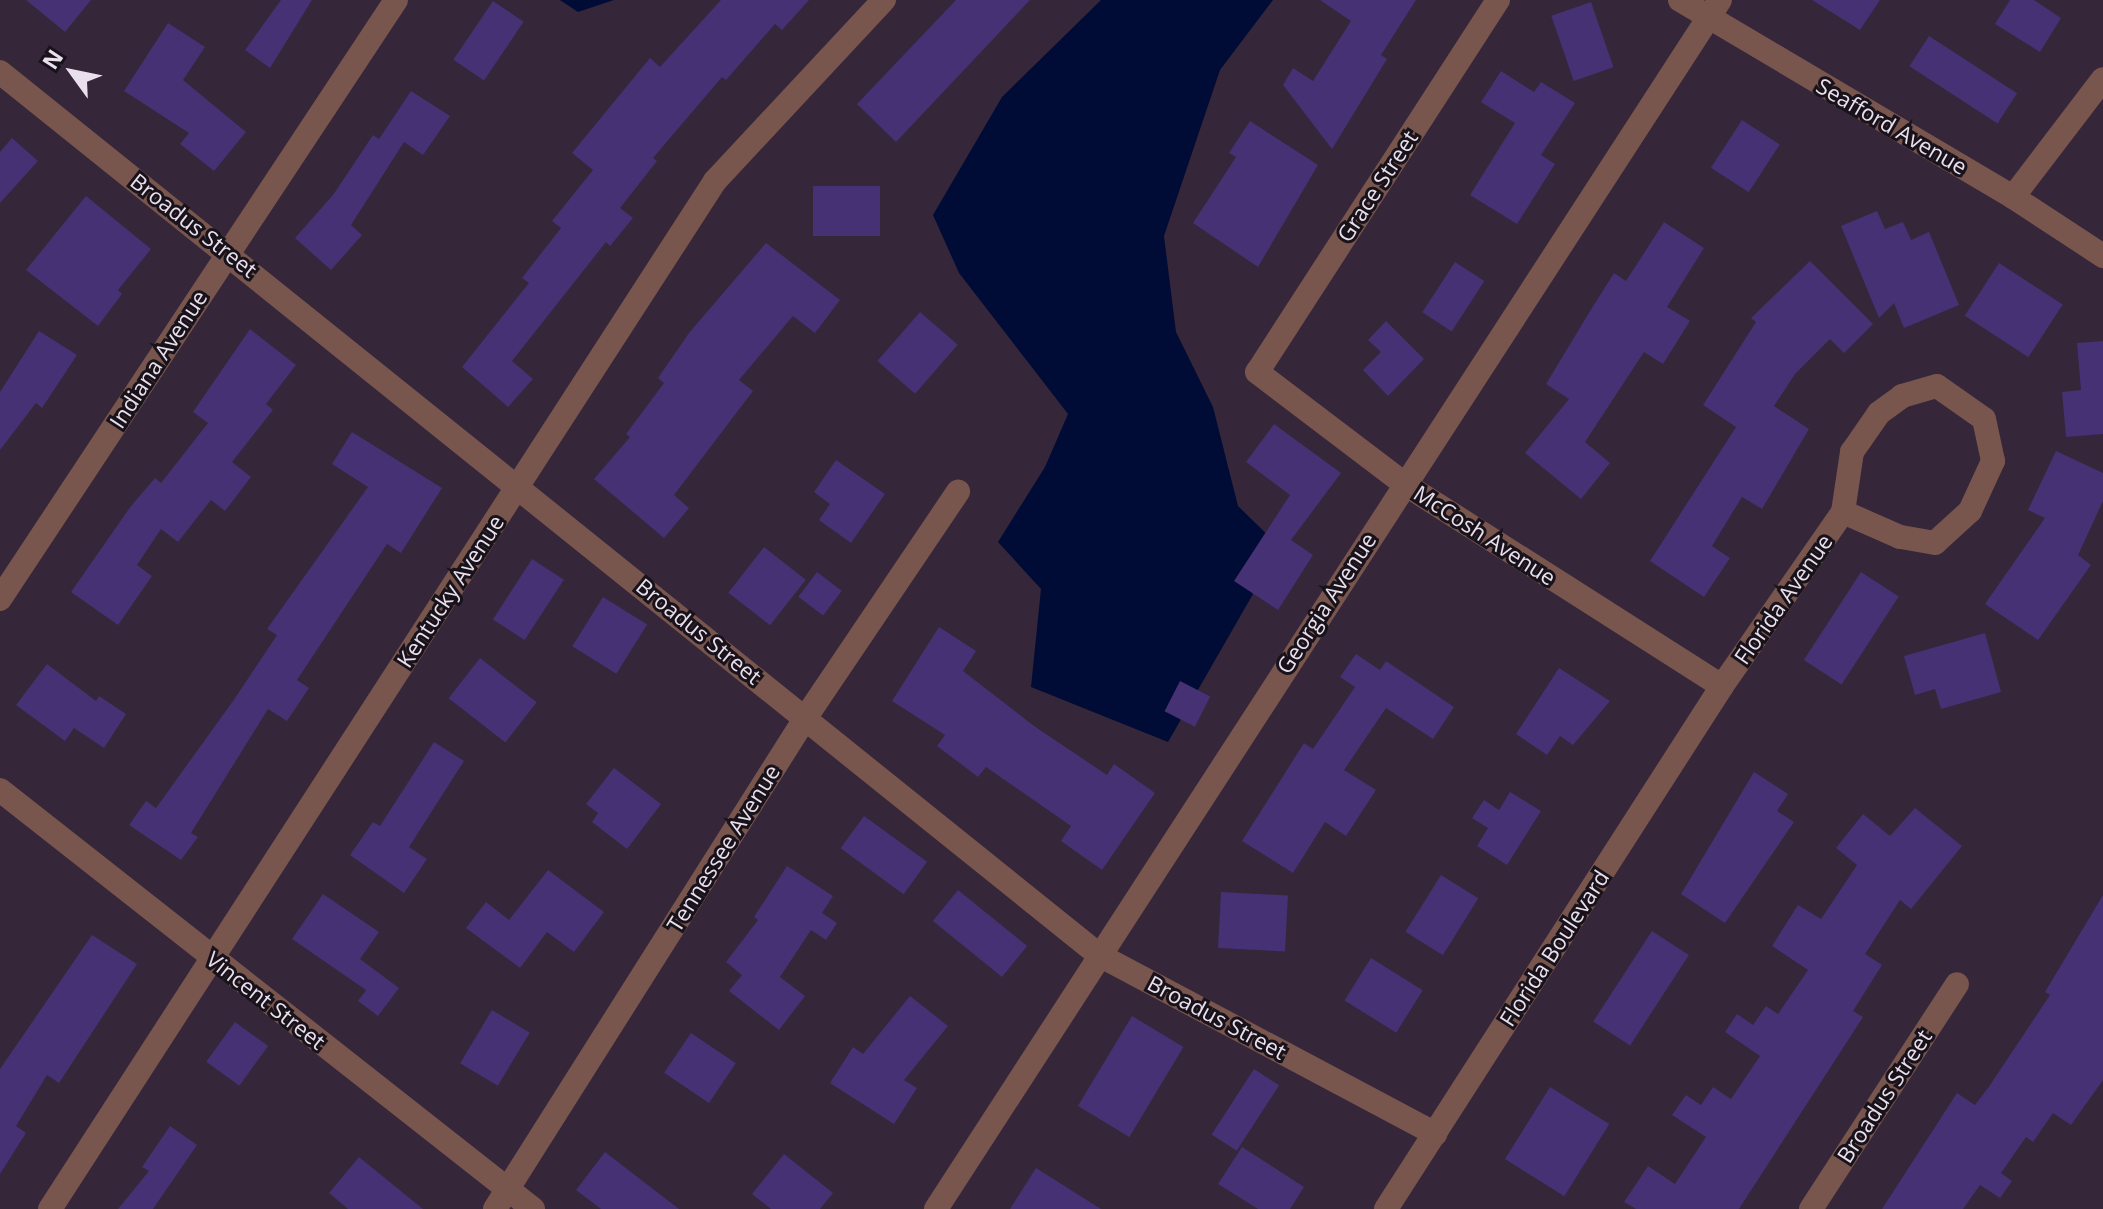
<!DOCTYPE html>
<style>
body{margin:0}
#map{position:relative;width:2103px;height:1209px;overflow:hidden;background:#35263a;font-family:"Open Sans",sans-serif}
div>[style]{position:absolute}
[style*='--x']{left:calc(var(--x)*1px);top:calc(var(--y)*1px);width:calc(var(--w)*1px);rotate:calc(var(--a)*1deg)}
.water>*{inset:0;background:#000c36}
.building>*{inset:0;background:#453173;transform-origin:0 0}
.minor>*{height:24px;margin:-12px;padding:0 12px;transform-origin:12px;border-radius:12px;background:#78554d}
span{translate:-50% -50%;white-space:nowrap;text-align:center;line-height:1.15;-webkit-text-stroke:6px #18121b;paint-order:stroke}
.street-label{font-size:22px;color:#eae0ed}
.north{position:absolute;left:32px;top:32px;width:80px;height:80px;-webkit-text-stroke:6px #18121b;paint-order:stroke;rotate:303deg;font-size:22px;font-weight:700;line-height:32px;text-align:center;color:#eae0ed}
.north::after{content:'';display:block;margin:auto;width:28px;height:36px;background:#eae0ed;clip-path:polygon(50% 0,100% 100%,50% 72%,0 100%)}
</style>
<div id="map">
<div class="water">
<i style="clip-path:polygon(560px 0,614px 0,578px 12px)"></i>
<i style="clip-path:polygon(1101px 0,1273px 0,1220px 70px,1164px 236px,1176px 332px,1213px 407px,1238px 506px,1280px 547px,1168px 742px,1031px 687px,1041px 589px,998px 542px,1045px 467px,1068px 414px,959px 273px,933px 215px,1002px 97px)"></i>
</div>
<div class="building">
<i style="clip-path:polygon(26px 0,91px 0,65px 32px)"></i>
<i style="clip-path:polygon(281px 0,312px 0,270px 68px,245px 50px)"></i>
<i style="clip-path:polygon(721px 0,809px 0,782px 30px,775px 24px,726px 80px,722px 77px,653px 158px,657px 161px,620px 208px,633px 218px,610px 246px,606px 242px,512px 361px,533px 379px,508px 407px,462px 367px,529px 283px,522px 278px,561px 228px,552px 221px,593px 170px,572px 153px,650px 58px,660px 67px)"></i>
<i style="clip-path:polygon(956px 0,1030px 0,896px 142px,857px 104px)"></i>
<i style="clip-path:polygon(1320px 0,1416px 0,1381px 55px,1387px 59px,1332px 149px,1283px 85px,1293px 68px,1313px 81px,1351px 21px)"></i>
<i style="clip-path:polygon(1812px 0,1880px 0,1860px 30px)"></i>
<i style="clip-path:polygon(2010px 0,2034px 0,2061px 18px,2040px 52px,1995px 24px)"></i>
<i style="left:493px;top:1px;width:37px;height:71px;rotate:34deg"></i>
<i style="left:1591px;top:2px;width:69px;height:42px;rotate:71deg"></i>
<i style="clip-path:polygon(168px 23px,205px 47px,183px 80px,246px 132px,214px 171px,180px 144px,189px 133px,124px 91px)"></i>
<i style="left:1929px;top:36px;width:105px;height:36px;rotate:33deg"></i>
<i style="clip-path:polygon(1501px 71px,1534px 92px,1541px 82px,1575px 103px,1541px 155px,1555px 164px,1517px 224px,1470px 195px,1515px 123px,1481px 102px)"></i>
<i style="clip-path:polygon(411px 91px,450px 116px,423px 155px,404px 142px,351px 225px,362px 235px,331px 270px,295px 238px,333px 195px,373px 135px,379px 139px)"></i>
<i style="left:1742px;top:120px;width:45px;height:57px;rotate:33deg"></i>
<i style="clip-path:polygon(1250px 121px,1318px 165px,1258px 267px,1193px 223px,1236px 157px,1229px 153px)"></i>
<i style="clip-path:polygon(12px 138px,38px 161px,0 203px,0 152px)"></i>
<i style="left:813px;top:186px;width:67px;height:50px"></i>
<i style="clip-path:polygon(86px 196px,151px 249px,118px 290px,122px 294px,98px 326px,26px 270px)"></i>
<i style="clip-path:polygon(1877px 211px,1885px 229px,1903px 222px,1911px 240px,1929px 232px,1959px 305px,1904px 328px,1894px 303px,1879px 318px,1841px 226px)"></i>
<i style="clip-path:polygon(1664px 222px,1704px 248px,1667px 307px,1690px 321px,1663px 364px,1644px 352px,1585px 442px,1610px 463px,1581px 499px,1525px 453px,1569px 399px,1546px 384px,1587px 316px,1614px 273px,1626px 281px)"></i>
<i style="clip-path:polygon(766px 243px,840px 300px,815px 333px,793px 316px,739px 380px,753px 391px,674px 495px,689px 508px,664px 538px,594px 479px,630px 437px,626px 434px,664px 383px,658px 378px,689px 333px)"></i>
<i style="clip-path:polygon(1810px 261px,1873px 324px,1844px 353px,1830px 339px,1795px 374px,1774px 406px,1809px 429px,1762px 509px,1742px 497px,1712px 546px,1730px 558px,1704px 597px,1650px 561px,1736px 427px,1703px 405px,1756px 322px,1751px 318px)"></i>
<i style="left:1455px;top:262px;width:35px;height:60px;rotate:33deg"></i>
<i style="left:1999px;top:263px;width:76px;height:63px;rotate:33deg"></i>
<i style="left:920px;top:312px;width:50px;height:65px;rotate:41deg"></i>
<i style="clip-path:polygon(1386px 321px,1424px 359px,1388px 396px,1363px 370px,1381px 352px,1368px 340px)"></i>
<i style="clip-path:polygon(250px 329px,296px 365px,266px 404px,273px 410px,232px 462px,251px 477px,225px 511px,211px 500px,178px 542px,161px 529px,137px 565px,152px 576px,118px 625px,71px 592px,131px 506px,155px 478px,161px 483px,208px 423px,193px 412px)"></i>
<i style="clip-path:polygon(39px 331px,77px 355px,42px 408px,36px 403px,0 450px,0 392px)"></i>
<i style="clip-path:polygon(2103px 341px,2103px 434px,2066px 437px,2062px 392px,2081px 390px,2077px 343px)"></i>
<i style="clip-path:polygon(1274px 424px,1341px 473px,1291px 540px,1313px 555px,1278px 610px,1234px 581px,1290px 495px,1246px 462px)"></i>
<i style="clip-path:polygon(352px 432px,442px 488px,401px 553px,387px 544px,297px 680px,309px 688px,287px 721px,268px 709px,191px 833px,198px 837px,181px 860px,129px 825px,146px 801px,156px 808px,233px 701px,277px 635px,267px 629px,368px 487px,332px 464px)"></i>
<i style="clip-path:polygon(2056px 451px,2103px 473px,2103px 501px,2078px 555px,2091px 565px,2038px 640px,1985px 604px,2045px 518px,2028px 510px)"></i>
<i style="clip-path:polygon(836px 460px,885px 494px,851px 543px,819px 520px,830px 504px,814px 492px)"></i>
<i style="left:764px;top:547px;width:53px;height:58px;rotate:38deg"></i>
<i style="left:532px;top:559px;width:38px;height:72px;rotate:33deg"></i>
<i style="left:817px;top:572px;width:31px;height:31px;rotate:37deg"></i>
<i style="left:1861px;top:572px;width:45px;height:105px;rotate:33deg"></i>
<i style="left:603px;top:597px;width:52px;height:58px;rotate:32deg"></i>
<i style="clip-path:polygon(939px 627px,976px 651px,963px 671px,1034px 726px,1107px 775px,1114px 764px,1155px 793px,1102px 870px,1061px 841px,1071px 826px,986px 767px,978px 777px,937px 746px,945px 735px,892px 701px)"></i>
<i style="clip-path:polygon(1985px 633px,2001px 692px,1941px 709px,1935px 689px,1915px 695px,1904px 656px)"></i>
<i style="clip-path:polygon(1356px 654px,1380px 670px,1386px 661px,1454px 707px,1433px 739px,1386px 708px,1344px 770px,1376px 790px,1346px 836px,1325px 822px,1293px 873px,1242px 841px,1304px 743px,1313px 749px,1355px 687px,1340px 677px)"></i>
<i style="left:480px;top:658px;width:72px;height:51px;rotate:38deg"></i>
<i style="clip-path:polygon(47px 664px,96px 701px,99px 696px,126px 714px,104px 748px,74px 728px,65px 741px,16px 705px)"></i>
<i style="clip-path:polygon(1559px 668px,1610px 701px,1573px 745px,1560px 736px,1547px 755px,1516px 734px)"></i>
<i style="left:1180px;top:681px;width:34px;height:34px;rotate:27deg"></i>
<i style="clip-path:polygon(434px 742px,464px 761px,409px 847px,427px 859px,404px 893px,350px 855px,373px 822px,380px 826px)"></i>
<i style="clip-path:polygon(614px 768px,661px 804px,627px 849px,592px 822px,598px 813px,586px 804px)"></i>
<i style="clip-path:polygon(1754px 772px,1788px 794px,1777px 811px,1794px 822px,1725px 923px,1681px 894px)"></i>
<i style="clip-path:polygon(1510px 792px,1541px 811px,1507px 865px,1477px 846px,1488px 828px,1472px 818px,1484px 800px,1499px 810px)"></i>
<i style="clip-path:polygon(1915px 808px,1962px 846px,1911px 909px,1900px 900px,1865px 954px,1882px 965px,1853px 1011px,1863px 1017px,1739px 1209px,1636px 1209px,1624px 1202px,1648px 1166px,1675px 1184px,1706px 1137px,1672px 1115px,1686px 1095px,1701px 1105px,1713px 1087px,1731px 1099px,1760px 1056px,1725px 1032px,1737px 1014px,1753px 1025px,1766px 1006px,1778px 1014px,1808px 970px,1772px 946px,1798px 905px,1821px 919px,1857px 865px,1836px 848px,1863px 814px,1890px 836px)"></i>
<i style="left:864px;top:816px;width:78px;height:40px;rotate:36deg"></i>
<i style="clip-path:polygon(787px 866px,833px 896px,822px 913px,837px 923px,826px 940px,811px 930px,780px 977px,805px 996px,779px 1030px,729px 991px,742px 975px,726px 962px,758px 920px,754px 917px)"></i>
<i style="clip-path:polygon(548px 870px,604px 912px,574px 952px,547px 932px,520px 968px,466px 928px,486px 902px,509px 920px)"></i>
<i style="left:1441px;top:875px;width:44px;height:67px;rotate:32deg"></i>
<i style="left:958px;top:890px;width:89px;height:40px;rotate:39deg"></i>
<i style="left:1221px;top:892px;width:67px;height:56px;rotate:3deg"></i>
<i style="clip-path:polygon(323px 894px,379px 932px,360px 959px,399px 988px,378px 1016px,358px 1001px,366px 990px,292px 939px)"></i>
<i style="clip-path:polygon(2103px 895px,2103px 1080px,2071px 1125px,2053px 1113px,2033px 1142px,2026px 1137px,2001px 1173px,2012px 1181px,2000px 1198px,1980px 1185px,1963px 1209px,1882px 1209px,1957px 1093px,1975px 1105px,1988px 1088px,2050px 995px,2045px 992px)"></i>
<i style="left:1652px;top:931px;width:44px;height:108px;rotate:33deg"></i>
<i style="clip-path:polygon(92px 935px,137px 964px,59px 1083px,47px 1075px,16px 1126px,26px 1133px,0 1174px,0 1069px)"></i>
<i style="left:1371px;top:958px;width:61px;height:50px;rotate:32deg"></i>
<i style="clip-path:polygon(910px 996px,948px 1026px,904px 1080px,917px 1088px,894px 1124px,830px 1083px,853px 1047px,863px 1054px)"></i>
<i style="left:492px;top:1010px;width:44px;height:62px;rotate:31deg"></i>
<i style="left:1132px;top:1016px;width:60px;height:105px;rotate:31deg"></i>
<i style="left:235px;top:1022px;width:41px;height:49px;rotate:36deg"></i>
<i style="left:691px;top:1033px;width:54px;height:48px;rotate:34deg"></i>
<i style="left:1254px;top:1069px;width:30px;height:78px;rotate:33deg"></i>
<i style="left:1550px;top:1087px;width:70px;height:85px;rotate:32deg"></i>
<i style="clip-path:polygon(170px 1126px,197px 1145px,153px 1209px,118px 1209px,149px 1171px,142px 1167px)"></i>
<i style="clip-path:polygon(1242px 1147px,1304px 1187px,1290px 1209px,1258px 1209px,1218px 1184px)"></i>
<i style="clip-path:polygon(605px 1152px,679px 1209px,601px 1209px,576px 1190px)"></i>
<i style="clip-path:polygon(784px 1154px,833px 1193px,820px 1209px,771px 1209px,752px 1194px)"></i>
<i style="clip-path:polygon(359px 1157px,423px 1209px,348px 1209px,329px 1193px)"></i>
<i style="clip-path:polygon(1036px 1168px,1101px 1209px,1010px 1209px)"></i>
</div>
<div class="minor">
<i style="--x:1498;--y:0;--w:443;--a:122.9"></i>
<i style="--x:1257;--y:372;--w:183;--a:37.2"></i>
<i style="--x:1403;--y:483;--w:378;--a:32.5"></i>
<i style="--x:1680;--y:0;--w:387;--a:30.6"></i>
<i style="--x:2013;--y:197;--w:108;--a:33.2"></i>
<i style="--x:0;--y:72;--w:1410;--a:38.78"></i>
<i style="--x:1099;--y:955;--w:381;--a:28"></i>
<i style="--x:2013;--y:197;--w:148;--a:-52.7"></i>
<i style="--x:1937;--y:386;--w:57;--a:35.1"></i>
<i style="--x:1984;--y:419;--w:43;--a:77.9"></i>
<i style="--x:1993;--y:461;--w:55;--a:114.7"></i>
<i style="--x:1970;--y:511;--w:47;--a:137.6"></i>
<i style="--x:1935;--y:543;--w:36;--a:-170"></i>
<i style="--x:1900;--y:537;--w:62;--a:-156.3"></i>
<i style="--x:1843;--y:512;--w:61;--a:-81.5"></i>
<i style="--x:1852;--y:452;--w:47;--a:-55.3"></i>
<i style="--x:1879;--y:413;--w:29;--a:-36"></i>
<i style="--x:1902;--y:396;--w:36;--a:-16"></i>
<i style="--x:0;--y:599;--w:718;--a:-56.53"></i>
<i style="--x:0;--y:790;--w:678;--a:38.17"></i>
<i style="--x:50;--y:1209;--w:1224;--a:-57.1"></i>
<i style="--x:715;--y:181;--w:248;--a:-47"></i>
<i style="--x:495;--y:1209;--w:582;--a:-57.7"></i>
<i style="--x:806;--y:717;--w:272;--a:-56"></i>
<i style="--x:936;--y:1209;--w:1441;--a:-57.04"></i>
<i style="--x:1386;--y:1209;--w:622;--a:-57.28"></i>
<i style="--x:1722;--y:686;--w:212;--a:-55.2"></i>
<i style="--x:1811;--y:1209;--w:268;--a:-57"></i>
</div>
<div class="street-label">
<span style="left:1892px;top:126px;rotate:30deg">Seafford Avenue</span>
<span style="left:1377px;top:186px;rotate:-57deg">Grace Street</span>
<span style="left:194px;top:225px;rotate:38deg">Broadus Street</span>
<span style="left:158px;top:359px;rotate:-57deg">Indiana Avenue</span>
<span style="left:1485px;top:535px;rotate:33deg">McCosh Avenue</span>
<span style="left:450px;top:591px;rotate:-57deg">Kentucky Avenue</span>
<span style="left:1783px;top:599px;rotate:-55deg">Florida Avenue</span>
<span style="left:1326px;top:603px;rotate:-57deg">Georgia Avenue</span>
<span style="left:699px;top:631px;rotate:39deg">Broadus Street</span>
<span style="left:723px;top:848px;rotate:-58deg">Tennessee Avenue</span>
<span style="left:1554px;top:948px;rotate:-57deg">Florida Boulevard</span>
<span style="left:266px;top:1000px;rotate:38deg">Vincent Street</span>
<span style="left:1217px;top:1017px;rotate:28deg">Broadus Street</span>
<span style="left:1884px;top:1096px;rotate:-57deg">Broadus Street</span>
</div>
<div class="north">N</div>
</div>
